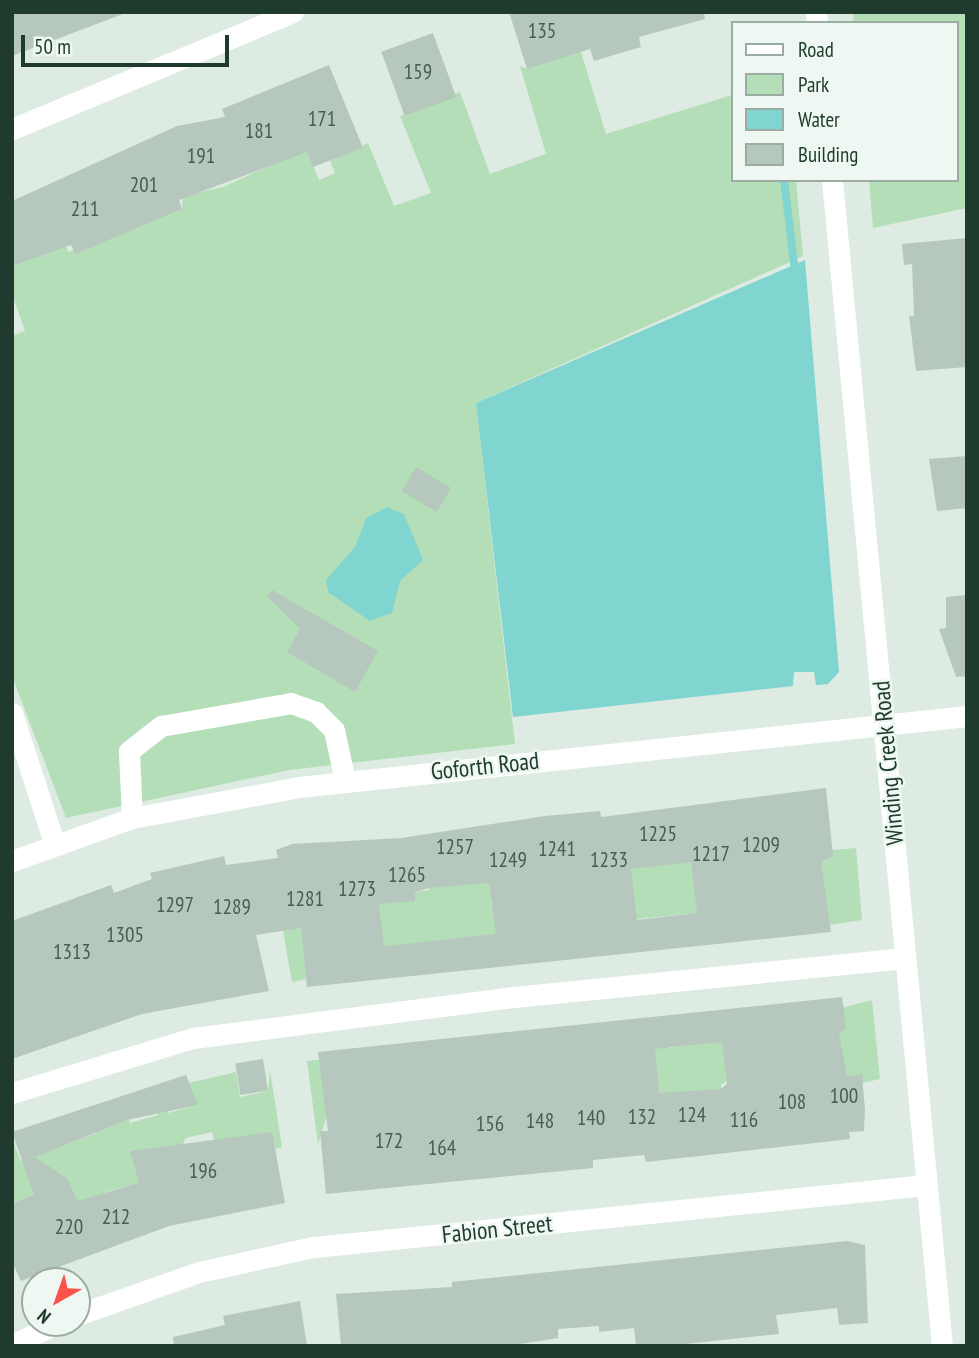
<!DOCTYPE html>
<style>
body{margin:0}
#map{position:relative;width:979px;height:1358px;overflow:hidden;background:#ddebe2;font-family:"PT Sans Narrow",sans-serif}
div>[style]{position:absolute}
[style*='--x']{left:calc(var(--x)*1px);top:calc(var(--y)*1px);width:calc(var(--w)*1px);rotate:calc(var(--a)*1deg)}
.green>*{inset:0;background:#b4deb7}
.water>*{inset:0;background:#80d5d1}
.stream>*{height:8px;margin:-4px;padding:0 4px;transform-origin:4px;border-radius:4px;background:#80d5d1}
.building>*{inset:0;background:#b6c8bd;transform-origin:0 0}
.minor>*{height:21px;margin:-10.5px;padding:0 10.5px;transform-origin:10.5px;border-radius:10.5px;background:#fff}
span{translate:-50% -50%;white-space:nowrap;text-align:center;line-height:1.15;-webkit-text-stroke:5px #eef7f1;paint-order:stroke}
.number-label{font-size:21px;color:#445e52}
.number-label span{-webkit-text-stroke-width:0}
.street-label{font-size:24px;color:#1e3b2e}
.frame{position:absolute;inset:0;border:14px solid #1e3b2e;pointer-events:none}
.legend{position:absolute;left:731px;top:21px;width:228px;height:161px;box-sizing:border-box;background:#eef7f1;border:2px solid #9baca3;margin:0;padding:9px 12px;list-style:none;font-size:21px;color:#1e3b2e}
.legend li{display:flex;align-items:center;gap:14px;height:35px}
.legend b{width:35px;border:2px solid #9baca3}
.north{position:absolute;left:21px;top:1267px;width:70px;height:70px;box-sizing:border-box;background:#eef7f1;border:2px solid #9baca3;border-radius:50%;rotate:220deg;font-size:19px;font-weight:700;line-height:28px;text-align:center;color:#1e3b2e}
.north::after{content:'';display:block;margin:auto;width:24px;height:32px;background:#fc534a;clip-path:polygon(50% 0,100% 100%,50% 72%,0 100%)}
.scale{position:absolute;left:21px;top:35px;width:208px;height:32px;box-sizing:border-box;border:4px solid #1e3b2e;border-top:0;padding-left:9px;font-size:21px;line-height:24px;white-space:nowrap;color:#1e3b2e;-webkit-text-stroke:5px #eef7f1;paint-order:stroke}
</style>
<div id="map">
<div class="green">
<i style="clip-path:polygon(853px 12px,967px 12px,967px 208px,873px 228px,869px 180px,956px 180px,956px 23px,854px 23px)"></i>
<i style="clip-path:polygon(580px 49px,606px 134px,732px 95px,732px 180px,796px 180px,803px 256px,476px 403px,515px 744px,289px 770px,66px 818px,12px 676px,12px 336px,25px 331px,12px 294px,12px 266px,65px 244px,68px 252px,134px 229px,182px 209px,183px 196px,223px 187px,306px 149px,319px 180px,335px 173px,330px 161px,368px 143px,394px 206px,431px 193px,400px 116px,460px 92px,490px 174px,546px 154px,520px 66px,527px 69px)"></i>
<i style="clip-path:polygon(626px 826px,677px 844px,792px 863px,825px 861px,832px 850px,856px 848px,862px 920px,830px 925px,686px 914px,396px 945px,304px 955px,306px 979px,292px 982px,272px 868px,296px 929px,381px 923px,373px 854px,415px 892px,429px 890px,426px 860px,490px 882px,492px 908px,512px 906px)"></i>
<i style="clip-path:polygon(872px 1000px,880px 1079px,862px 1083px,861px 1074px,847px 1076px,845px 1066px,727px 1081px,721px 1085px,725px 1128px,666px 1153px,659px 1089px,326px 1118px,318px 1144px,307px 1061px,651px 1024px,669px 1048px,698px 1044px)"></i>
<i style="clip-path:polygon(270px 1071px,282px 1147px,275px 1149px,272px 1133px,224px 1186px,212px 1132px,186px 1138px,147px 1210px,132px 1211px,123px 1187px,106px 1192px,95px 1205px,45px 1195px,12px 1204px,13px 1141px,21px 1161px,27px 1160px,62px 1120px,70px 1143px,96px 1133px,88px 1109px,123px 1098px,130px 1123px,158px 1115px,150px 1091px,162px 1087px,168px 1113px,197px 1105px,189px 1083px,236px 1072px,240px 1097px,268px 1091px)"></i>
</div>
<div class="water">
<i style="clip-path:polygon(805px 260px,839px 672px,828px 684px,816px 685px,814px 672px,794px 672px,793px 686px,513px 717px,476px 403px)"></i>
<i style="clip-path:polygon(387px 507px,404px 514px,423px 560px,400px 581px,392px 613px,370px 621px,328px 592px,326px 580px,355px 547px,366px 518px)"></i>
</div>
<div class="stream">
<i style="--x:784;--y:180;--w:93;--a:83.2"></i>
</div>
<div class="building">
<i style="clip-path:polygon(12px 12px,123px 12px,123px 14px,12px 56px)"></i>
<i style="clip-path:polygon(509px 12px,704px 12px,705px 19px,639px 37px,641px 47px,594px 61px,590px 49px,527px 69px)"></i>
<i style="left:433px;top:33px;width:68px;height:55px;rotate:70deg"></i>
<i style="clip-path:polygon(329px 65px,363px 148px,313px 167px,307px 152px,179px 200px,182px 209px,75px 254px,71px 245px,12px 266px,12px 201px,177px 126px,225px 117px,222px 109px)"></i>
<i style="clip-path:polygon(967px 238px,967px 367px,916px 371px,909px 316px,914px 316px,912px 264px,904px 265px,902px 244px)"></i>
<i style="clip-path:polygon(967px 456px,967px 508px,937px 511px,929px 459px)"></i>
<i style="left:416px;top:467px;width:41px;height:28px;rotate:31deg"></i>
<i style="clip-path:polygon(272px 590px,378px 651px,355px 692px,287px 652px,300px 629px,267px 596px)"></i>
<i style="clip-path:polygon(967px 595px,967px 676px,956px 677px,939px 629px,946px 628px,946px 597px)"></i>
<i style="clip-path:polygon(evenodd,826px 788px,833px 856px,821px 862px,831px 932px,307px 987px,301px 928px,256px 935px,269px 991px,142px 1014px,12px 1059px,12px 921px,111px 885px,114px 893px,152px 879px,150px 873px,224px 856px,226px 865px,278px 858px,276px 850px,292px 844px,401px 838px,545px 816px,600px 811px,601px 817px,826px 788px,691px 862px,697px 913px,637px 920px,631px 869px,691px 862px,826px 788px,489px 883px,496px 934px,384px 946px,379px 904px,415px 901px,415px 892px,429px 888px,489px 883px)"></i>
<i style="clip-path:polygon(evenodd,842px 997px,846px 1028px,839px 1033px,847px 1076px,862px 1074px,865px 1110px,864px 1131px,849px 1132px,850px 1139px,646px 1162px,644px 1155px,593px 1160px,593px 1168px,326px 1194px,320px 1131px,328px 1131px,318px 1052px,842px 997px,722px 1042px,727px 1084px,721px 1089px,659px 1093px,655px 1049px,722px 1042px)"></i>
<i style="left:263px;top:1059px;width:32px;height:28px;rotate:81deg"></i>
<i style="clip-path:polygon(186px 1075px,198px 1105px,127px 1120px,35px 1157px,68px 1179px,77px 1201px,139px 1183px,130px 1151px,272px 1132px,285px 1203px,169px 1226px,21px 1281px,12px 1262px,12px 1204px,34px 1195px,12px 1132px)"></i>
<i style="clip-path:polygon(847px 1241px,865px 1245px,868px 1323px,839px 1325px,837px 1308px,776px 1315px,779px 1334px,666px 1346px,636px 1346px,634px 1328px,599px 1332px,599px 1326px,558px 1329px,558px 1338px,508px 1346px,341px 1346px,336px 1294px,452px 1287px,452px 1282px)"></i>
<i style="clip-path:polygon(300px 1301px,307px 1346px,174px 1346px,173px 1337px,225px 1325px,223px 1316px)"></i>
</div>
<div class="minor">
<i style="--x:816;--y:12;--w:11;--a:85"></i>
<i style="--x:12;--y:129;--w:304;--a:-22.6"></i>
<i style="--x:832;--y:180;--w:1171;--a:84.61"></i>
<i style="--x:12;--y:713;--w:139;--a:72"></i>
<i style="--x:132;--y:818;--w:67;--a:-92.6"></i>
<i style="--x:129;--y:751;--w:41;--a:-38"></i>
<i style="--x:161;--y:726;--w:132;--a:-10"></i>
<i style="--x:291;--y:703;--w:27;--a:20"></i>
<i style="--x:316;--y:712;--w:25;--a:45"></i>
<i style="--x:334;--y:730;--w:52;--a:77.8"></i>
<i style="--x:12;--y:861;--w:127;--a:-19.7"></i>
<i style="--x:132;--y:818;--w:170;--a:-10.5"></i>
<i style="--x:299;--y:787;--w:672;--a:-6.07"></i>
<i style="--x:12;--y:1093;--w:189;--a:-16.9"></i>
<i style="--x:193;--y:1038;--w:314;--a:-7.3"></i>
<i style="--x:504;--y:998;--w:403;--a:-5.7"></i>
<i style="--x:77;--y:1315;--w:129;--a:-19.4"></i>
<i style="--x:199;--y:1272;--w:118;--a:-12.3"></i>
<i style="--x:314;--y:1247;--w:615;--a:-5.78"></i>
<i style="--x:12;--y:1345;--w:51;--a:-25.6"></i>
</div>
<div class="number-label">
<span style="left:542px;top:31px">135</span>
<span style="left:418px;top:72px">159</span>
<span style="left:322px;top:119px">171</span>
<span style="left:259px;top:131px">181</span>
<span style="left:201px;top:156px">191</span>
<span style="left:144px;top:185px">201</span>
<span style="left:85px;top:209px">211</span>
<span style="left:658px;top:834px">1225</span>
<span style="left:761px;top:845px">1209</span>
<span style="left:455px;top:847px">1257</span>
<span style="left:557px;top:849px">1241</span>
<span style="left:711px;top:854px">1217</span>
<span style="left:508px;top:860px">1249</span>
<span style="left:609px;top:860px">1233</span>
<span style="left:407px;top:875px">1265</span>
<span style="left:357px;top:889px">1273</span>
<span style="left:305px;top:899px">1281</span>
<span style="left:175px;top:905px">1297</span>
<span style="left:232px;top:907px">1289</span>
<span style="left:125px;top:935px">1305</span>
<span style="left:72px;top:952px">1313</span>
<span style="left:844px;top:1096px">100</span>
<span style="left:792px;top:1102px">108</span>
<span style="left:692px;top:1115px">124</span>
<span style="left:642px;top:1117px">132</span>
<span style="left:591px;top:1118px">140</span>
<span style="left:744px;top:1120px">116</span>
<span style="left:540px;top:1121px">148</span>
<span style="left:490px;top:1124px">156</span>
<span style="left:389px;top:1141px">172</span>
<span style="left:442px;top:1148px">164</span>
<span style="left:203px;top:1171px">196</span>
<span style="left:116px;top:1217px">212</span>
<span style="left:69px;top:1227px">220</span>
</div>
<div class="street-label">
<span style="left:888px;top:763px;rotate:-95deg">Winding Creek Road</span>
<span style="left:485px;top:766px;rotate:-6deg">Goforth Road</span>
<span style="left:497px;top:1229px;rotate:-6deg">Fabion Street</span>
</div>
<div class="frame"></div>
<ul class="legend">
<li><b style="height:9px;background:#fff"></b>Road</li>
<li><b style="height:19px;background:#b4deb7"></b>Park</li>
<li><b style="height:19px;background:#80d5d1"></b>Water</li>
<li><b style="height:19px;background:#b6c8bd"></b>Building</li>
</ul>
<div class="north">N</div>
<div class="scale">50 m</div>
</div>
